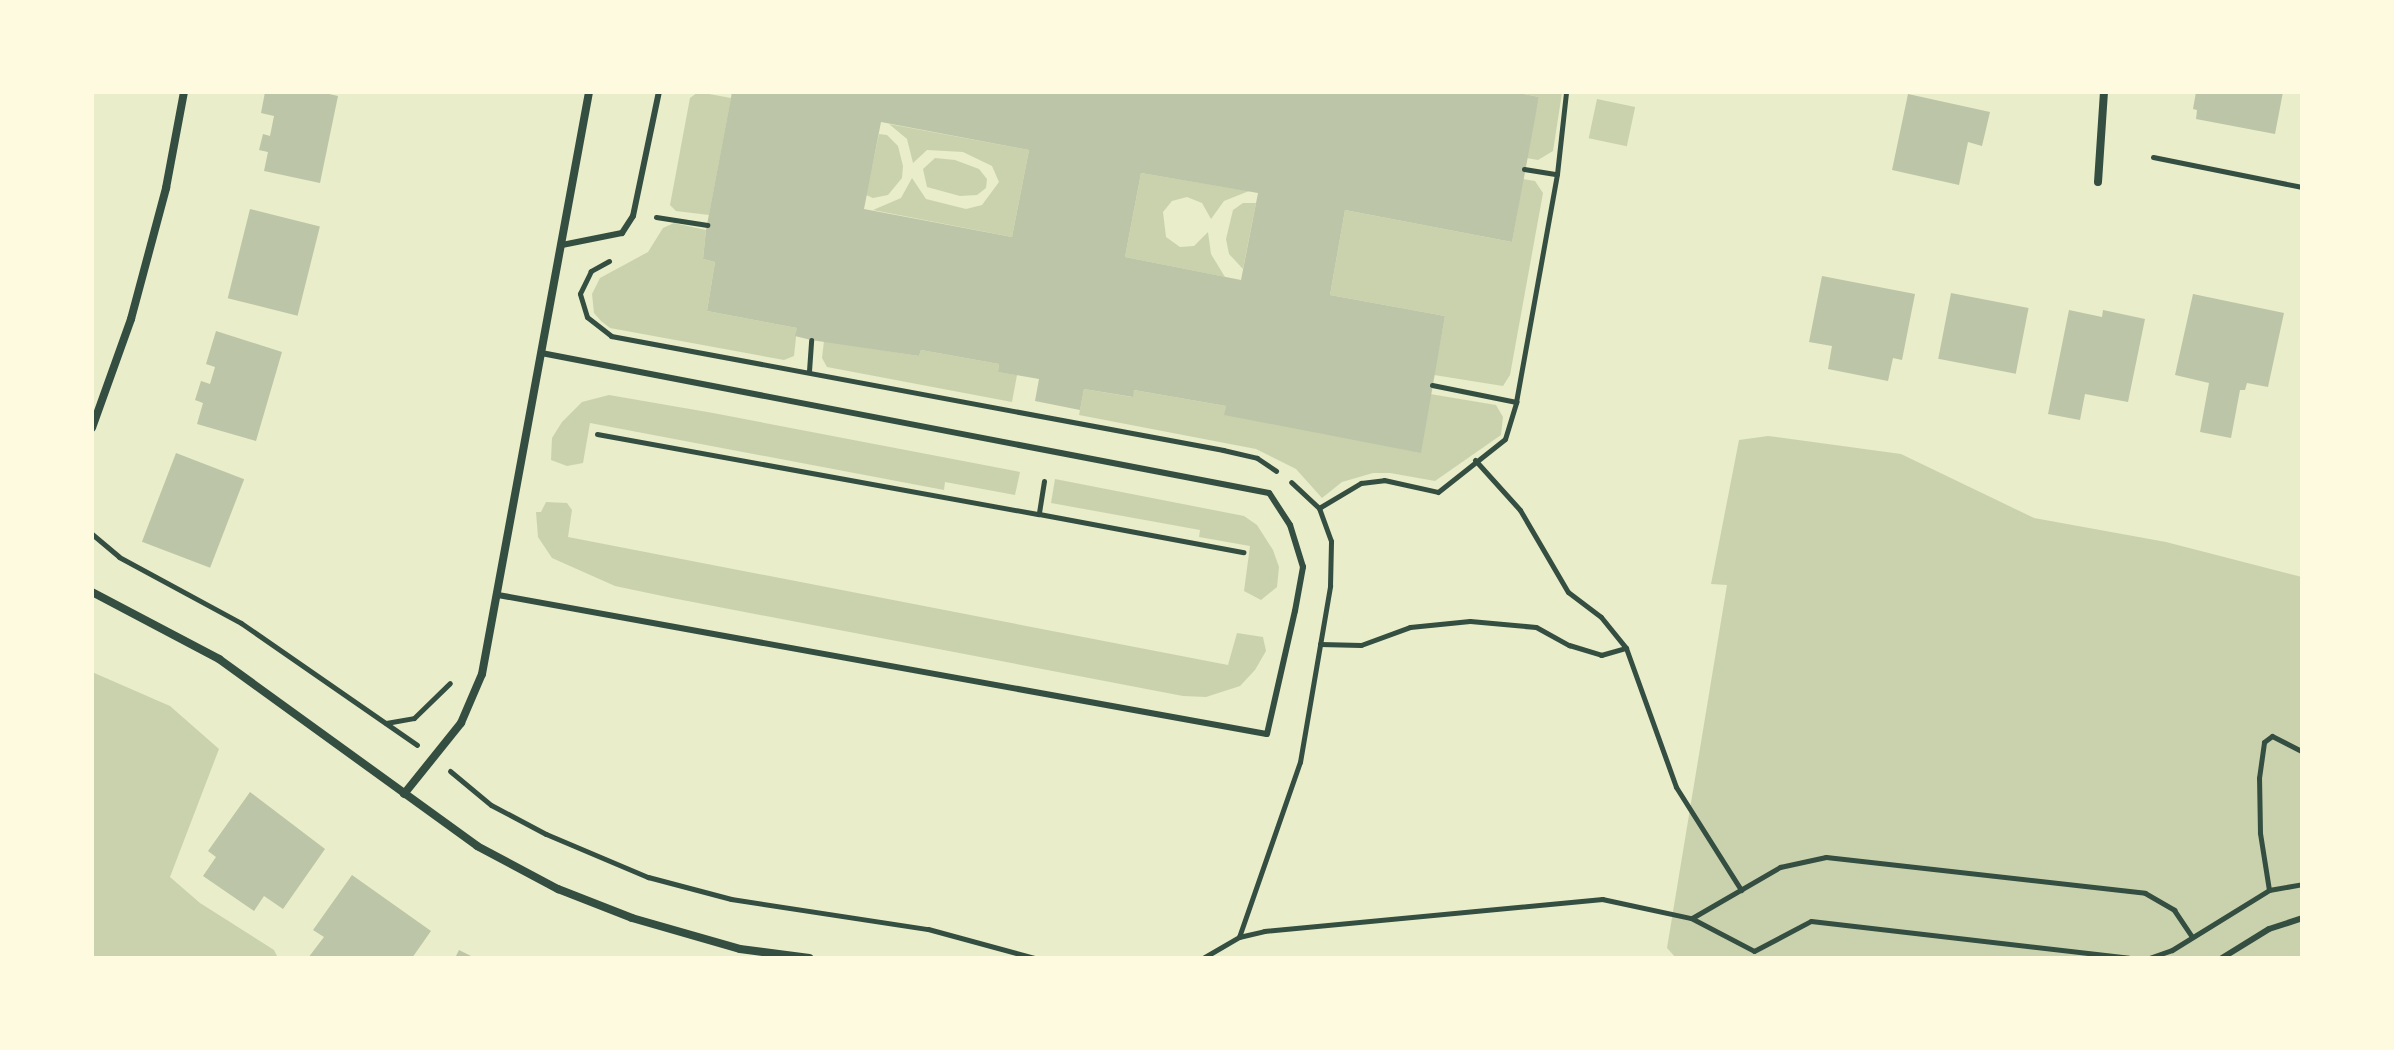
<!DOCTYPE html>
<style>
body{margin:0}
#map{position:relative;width:2394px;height:1050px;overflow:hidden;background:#e9edc9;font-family:Manrope,sans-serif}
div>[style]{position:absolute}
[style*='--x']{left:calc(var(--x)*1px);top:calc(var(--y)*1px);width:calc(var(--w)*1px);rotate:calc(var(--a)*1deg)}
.green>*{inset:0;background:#cad2ad;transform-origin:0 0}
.building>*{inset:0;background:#bcc5a7;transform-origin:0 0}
.path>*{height:5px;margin:-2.5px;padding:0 2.5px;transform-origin:2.5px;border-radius:2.5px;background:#344e41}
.service>*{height:6px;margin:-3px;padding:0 3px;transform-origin:3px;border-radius:3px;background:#344e41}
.minor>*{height:8px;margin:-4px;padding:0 4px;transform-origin:4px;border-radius:4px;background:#344e41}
span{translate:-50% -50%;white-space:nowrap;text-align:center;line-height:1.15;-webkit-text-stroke:6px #fefae0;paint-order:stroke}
.frame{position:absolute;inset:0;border:94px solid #fefae0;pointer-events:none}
</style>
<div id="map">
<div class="green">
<i style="clip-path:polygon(698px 92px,731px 98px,709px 215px,676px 211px,670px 205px,690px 98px)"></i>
<i style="clip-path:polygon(1514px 92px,1562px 93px,1553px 151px,1538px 160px,1526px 158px,1539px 97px)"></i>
<i style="left:1597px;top:99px;width:39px;height:40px;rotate:12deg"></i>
<i style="clip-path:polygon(889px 124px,1029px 150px,1012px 237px,873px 210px,901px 198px,912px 178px,926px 199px,966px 209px,982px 205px,999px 182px,992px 166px,963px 152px,927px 150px,913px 163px,907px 139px)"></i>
<i style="clip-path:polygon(879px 134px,887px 135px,898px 146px,903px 166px,902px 178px,888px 195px,873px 198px,866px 195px)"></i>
<i style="clip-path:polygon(935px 158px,955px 160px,979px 169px,987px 179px,986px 188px,977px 195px,960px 196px,927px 187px,923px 169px)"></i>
<i style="clip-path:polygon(1141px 173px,1249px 191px,1224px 201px,1211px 219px,1202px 203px,1187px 197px,1172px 201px,1163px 212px,1166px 237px,1180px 247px,1194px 246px,1208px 232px,1211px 254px,1225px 277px,1125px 257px)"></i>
<i style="clip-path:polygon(1523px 179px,1535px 181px,1543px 193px,1510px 375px,1503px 386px,1434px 375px,1445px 316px,1330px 295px,1345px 210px,1512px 242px)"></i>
<i style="clip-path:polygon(1243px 203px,1256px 203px,1243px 269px,1229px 254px,1226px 239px,1233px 210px)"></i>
<i style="clip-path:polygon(674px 223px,706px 230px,703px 259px,715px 262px,707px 311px,797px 328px,794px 356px,784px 360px,610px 328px,601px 321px,594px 313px,592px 294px,600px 278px,648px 252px,663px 228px)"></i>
<i style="clip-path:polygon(824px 341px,919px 356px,921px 350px,999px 364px,998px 372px,1017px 375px,1012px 402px,827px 367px,822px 358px)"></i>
<i style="clip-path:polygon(1084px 389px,1132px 397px,1134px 390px,1226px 406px,1225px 414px,1430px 394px,1496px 405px,1503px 417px,1501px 435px,1435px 481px,1390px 473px,1373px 473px,1342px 482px,1322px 498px,1296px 469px,1256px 449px,1079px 415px)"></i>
<i style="clip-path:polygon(609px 395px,713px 413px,1020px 472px,1015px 495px,945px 482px,944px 490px,590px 423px,583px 463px,567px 466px,551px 460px,552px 438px,562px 422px,582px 402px)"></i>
<i style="clip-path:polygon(1768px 436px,1901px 454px,2034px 518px,2166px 542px,2302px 577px,2302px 958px,1676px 958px,1667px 948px,1727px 585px,1711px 584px,1739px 440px)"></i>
<i style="clip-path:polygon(1055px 479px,1244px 516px,1257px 525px,1273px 550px,1279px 567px,1277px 587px,1261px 600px,1244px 591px,1250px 546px,1199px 537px,1200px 530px,1051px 503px)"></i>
<i style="clip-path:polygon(546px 502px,567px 503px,572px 510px,568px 537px,1228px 665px,1237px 633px,1263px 637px,1266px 651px,1255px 670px,1240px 686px,1206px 697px,1183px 696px,672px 598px,615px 586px,552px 558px,538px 537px,536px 512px,541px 512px)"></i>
<i style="clip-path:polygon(92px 672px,170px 706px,219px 749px,170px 877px,200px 903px,274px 950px,278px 958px,92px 958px)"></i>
</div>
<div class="building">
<i style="clip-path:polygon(265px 92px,320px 92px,338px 96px,320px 183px,264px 171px,268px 152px,259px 150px,263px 134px,270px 136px,274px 116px,261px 113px)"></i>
<i style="clip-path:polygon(evenodd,732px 92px,1514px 92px,1539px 97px,1512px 242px,1345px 210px,1330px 295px,1445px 316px,1421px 453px,1224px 415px,1226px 406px,1134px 390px,1133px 397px,1084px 389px,1080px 410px,1035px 401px,1039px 379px,998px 372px,999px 364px,921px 350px,919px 356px,811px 340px,795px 336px,797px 328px,707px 311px,715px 262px,703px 259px,706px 230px,732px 92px,881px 122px,1029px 150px,1012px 237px,864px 209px,881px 122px,732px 92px,1141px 173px,1258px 193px,1241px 280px,1125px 257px,1141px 173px)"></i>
<i style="clip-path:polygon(2196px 92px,2283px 92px,2275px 134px,2196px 119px,2197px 110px,2193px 109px)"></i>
<i style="clip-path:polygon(1908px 94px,1990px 112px,1982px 146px,1968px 142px,1959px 185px,1892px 170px)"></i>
<i style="left:250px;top:209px;width:72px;height:92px;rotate:14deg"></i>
<i style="clip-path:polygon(1822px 276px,1915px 294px,1902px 360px,1893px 358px,1888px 381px,1828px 369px,1832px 346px,1809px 342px)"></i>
<i style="left:1951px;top:293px;width:79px;height:67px;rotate:11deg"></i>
<i style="clip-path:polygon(2193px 294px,2284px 313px,2268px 387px,2247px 383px,2245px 390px,2240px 390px,2231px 438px,2200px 432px,2209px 383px,2175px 375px)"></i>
<i style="clip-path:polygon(2069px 310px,2102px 317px,2103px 310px,2145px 319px,2128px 402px,2085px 394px,2080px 420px,2048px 414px)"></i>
<i style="clip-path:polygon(216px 331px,282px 352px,256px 441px,197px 424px,203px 403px,195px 400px,201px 381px,210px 384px,215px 367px,206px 364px)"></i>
<i style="left:176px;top:453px;width:73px;height:95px;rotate:21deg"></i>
<i style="clip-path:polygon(250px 792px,325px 849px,283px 909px,264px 896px,254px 911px,203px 876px,216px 857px,208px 851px)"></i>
<i style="clip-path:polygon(352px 875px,431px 931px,412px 958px,308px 958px,324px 937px,313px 930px)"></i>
<i style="clip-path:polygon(459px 950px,475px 958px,455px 958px)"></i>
</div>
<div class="path">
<i style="--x:2153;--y:157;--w:152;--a:11.4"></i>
<i style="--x:1524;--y:169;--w:33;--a:9"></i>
<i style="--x:656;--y:217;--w:52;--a:8.9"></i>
<i style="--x:609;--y:261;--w:21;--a:151"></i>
<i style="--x:591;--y:271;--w:25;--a:116"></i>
<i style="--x:580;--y:294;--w:24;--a:73"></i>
<i style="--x:587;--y:317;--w:31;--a:38"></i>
<i style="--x:611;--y:336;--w:623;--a:10.55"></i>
<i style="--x:1223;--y:450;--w:35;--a:13"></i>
<i style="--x:1257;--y:458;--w:23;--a:34"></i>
<i style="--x:809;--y:371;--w:31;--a:-86"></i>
<i style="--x:1432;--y:385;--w:86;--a:11.4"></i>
<i style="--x:597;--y:434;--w:449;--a:10.3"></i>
<i style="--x:1475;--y:460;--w:67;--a:48"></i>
<i style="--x:1520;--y:510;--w:95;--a:59.7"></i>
<i style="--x:1568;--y:592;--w:41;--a:37.1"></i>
<i style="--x:1601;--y:617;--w:40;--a:51"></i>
<i style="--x:1626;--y:648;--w:148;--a:70.2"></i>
<i style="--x:1676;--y:787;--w:122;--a:57.7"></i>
<i style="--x:1044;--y:481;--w:33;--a:99"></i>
<i style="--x:1039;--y:514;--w:208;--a:10.6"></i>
<i style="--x:1319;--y:508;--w:49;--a:-30.8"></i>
<i style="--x:1361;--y:483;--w:23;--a:-7"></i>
<i style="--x:1384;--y:480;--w:55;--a:12.5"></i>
<i style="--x:1438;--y:492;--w:85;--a:-38.3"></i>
<i style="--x:1505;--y:439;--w:39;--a:-73"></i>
<i style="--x:1516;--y:402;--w:232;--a:-79.8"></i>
<i style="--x:1557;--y:174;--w:82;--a:-83.7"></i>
<i style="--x:92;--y:534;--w:35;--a:40"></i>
<i style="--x:119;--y:557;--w:139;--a:28.4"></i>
<i style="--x:241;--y:623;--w:214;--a:34.7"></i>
<i style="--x:1320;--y:644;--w:41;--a:1.4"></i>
<i style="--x:1361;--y:645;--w:52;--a:-20.2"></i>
<i style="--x:1410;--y:627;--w:60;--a:-5.7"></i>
<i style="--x:1470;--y:621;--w:66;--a:5.2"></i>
<i style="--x:1536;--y:627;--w:38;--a:29"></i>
<i style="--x:1569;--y:645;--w:34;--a:17"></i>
<i style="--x:1601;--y:655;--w:26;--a:-16"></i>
<i style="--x:386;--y:723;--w:28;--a:-10"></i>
<i style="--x:414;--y:718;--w:50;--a:-44.2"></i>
<i style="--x:450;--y:771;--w:53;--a:39.7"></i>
<i style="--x:491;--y:805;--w:62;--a:27.8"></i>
<i style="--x:546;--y:834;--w:111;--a:22.9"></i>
<i style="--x:648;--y:877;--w:86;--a:14.8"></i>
<i style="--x:731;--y:899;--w:199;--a:8.7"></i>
<i style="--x:928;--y:929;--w:111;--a:15.2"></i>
<i style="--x:2269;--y:890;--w:58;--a:-99"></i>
<i style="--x:2260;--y:833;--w:55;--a:-91"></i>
<i style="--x:2259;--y:778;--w:36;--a:-82"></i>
<i style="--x:2264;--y:742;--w:10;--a:-37"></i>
<i style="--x:2272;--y:736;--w:34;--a:27"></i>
<i style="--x:1692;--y:918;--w:102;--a:-30.1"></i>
<i style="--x:1780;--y:867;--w:47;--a:-12.3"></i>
<i style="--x:1826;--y:857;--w:321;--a:6.4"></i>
<i style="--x:2145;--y:893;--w:34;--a:30"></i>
<i style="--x:2174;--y:910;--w:32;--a:56"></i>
<i style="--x:1239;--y:937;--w:185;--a:-70.8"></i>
<i style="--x:1300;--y:762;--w:179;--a:-80.3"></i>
<i style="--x:1330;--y:586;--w:45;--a:-88.7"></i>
<i style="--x:1331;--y:541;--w:35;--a:-110"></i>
<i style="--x:1319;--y:508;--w:38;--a:-137"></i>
<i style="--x:1203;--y:958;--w:42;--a:-30.3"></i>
<i style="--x:1239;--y:937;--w:26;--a:-13"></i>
<i style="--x:1264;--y:931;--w:340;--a:-5.4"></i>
<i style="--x:1602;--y:899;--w:91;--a:12.1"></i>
<i style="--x:1691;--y:918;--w:71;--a:27.6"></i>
<i style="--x:1754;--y:951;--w:64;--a:-27.8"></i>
<i style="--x:1811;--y:921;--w:320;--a:6.6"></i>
<i style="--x:2149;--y:958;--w:24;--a:-19"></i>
<i style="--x:2172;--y:950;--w:114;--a:-31.7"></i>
<i style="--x:2269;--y:890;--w:34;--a:-10"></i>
</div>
<div class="service">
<i style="--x:562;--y:245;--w:61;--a:-11.3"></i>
<i style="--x:622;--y:233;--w:20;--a:-57"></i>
<i style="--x:633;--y:216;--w:127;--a:-78.2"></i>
<i style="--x:498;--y:595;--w:781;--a:10.25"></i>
<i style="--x:1267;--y:734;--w:126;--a:-77.2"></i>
<i style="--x:1295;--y:611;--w:45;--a:-79.7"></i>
<i style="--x:1303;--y:567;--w:44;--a:-107.2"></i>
<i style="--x:1290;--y:525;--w:38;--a:-123"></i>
<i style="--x:1269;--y:493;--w:741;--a:-169.11"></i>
<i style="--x:2222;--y:958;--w:55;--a:-31.7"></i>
<i style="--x:2269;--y:929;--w:35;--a:-18"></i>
</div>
<div class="minor">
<i style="--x:2098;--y:182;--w:90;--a:-86.2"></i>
<i style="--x:92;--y:428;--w:116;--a:-70.3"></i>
<i style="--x:131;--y:319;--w:136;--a:-75"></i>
<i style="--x:166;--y:188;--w:98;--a:-79.4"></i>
<i style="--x:92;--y:592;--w:144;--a:27.8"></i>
<i style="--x:219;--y:659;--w:319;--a:35.9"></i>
<i style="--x:477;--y:846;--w:92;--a:28"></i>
<i style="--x:558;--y:889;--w:79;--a:21.4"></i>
<i style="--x:632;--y:918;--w:112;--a:16"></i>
<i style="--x:740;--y:949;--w:70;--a:7.4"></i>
<i style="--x:404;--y:794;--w:91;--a:-51.2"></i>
<i style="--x:461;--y:723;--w:53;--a:-66.8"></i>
<i style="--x:482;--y:674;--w:592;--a:-79.58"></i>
</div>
<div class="frame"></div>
</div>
